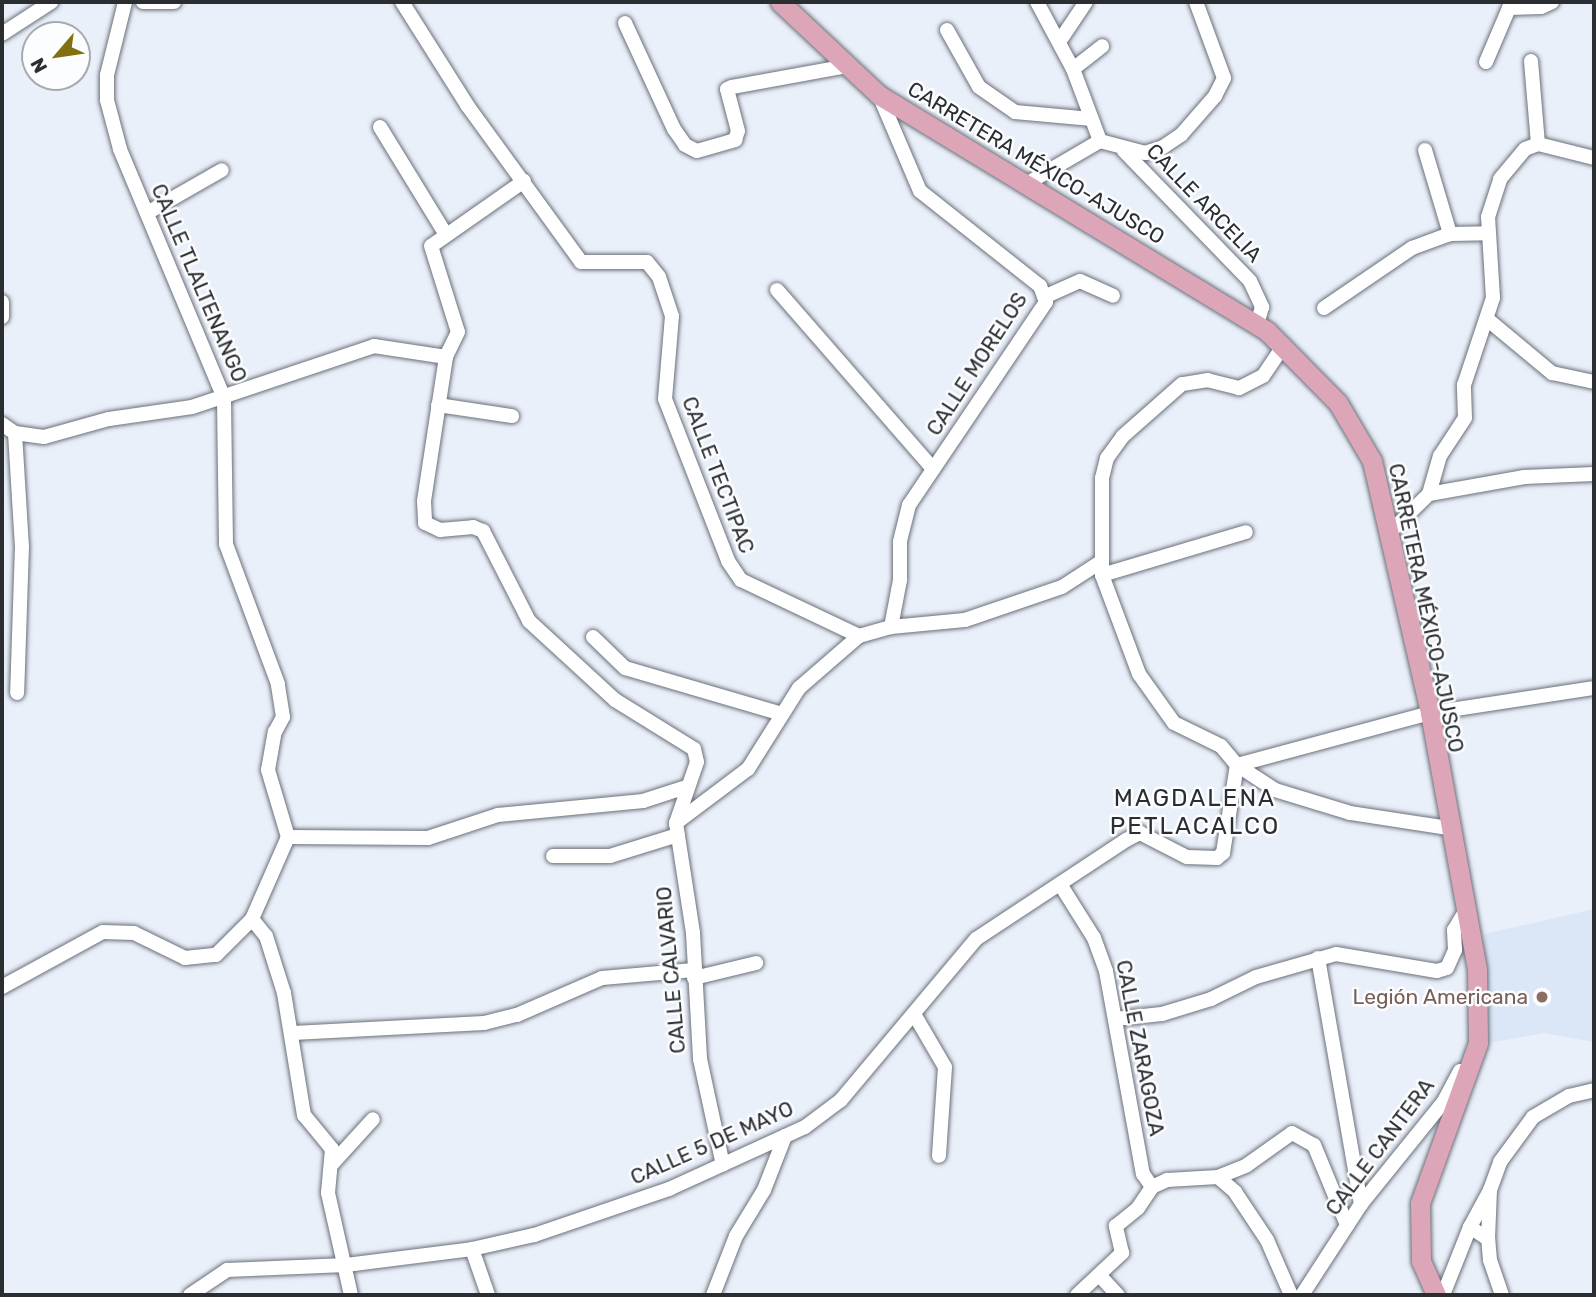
<!DOCTYPE html>
<meta charset="utf-8">
<style>
body{margin:0}
#map{position:relative;width:1596px;height:1297px;overflow:hidden;background:#eaf0fa;font-family:Rubik,sans-serif}
div>[style]{position:absolute}
[style*='--x']{left:calc(var(--x)*1px);top:calc(var(--y)*1px);width:calc(var(--w)*1px);rotate:calc(var(--a)*1deg)}
.built>*{inset:0;background:#dbe6f6}
.roads{filter:drop-shadow(0 0 2px #6a7078) drop-shadow(0 0 2px #6a7078)}
.minor>*{height:14px;margin:-7px;padding:0 7px;transform-origin:7px;border-radius:7px;background:#fff}
.major>*{height:19px;margin:-9.5px;padding:0 9.5px;transform-origin:9.5px;border-radius:9.5px;background:#dca6b8}
.dots>*{width:19px;height:19px;translate:-50% -50%;box-sizing:border-box;border:4px solid #fcfdff;border-radius:50%}
span{translate:-50% -50%;white-space:nowrap;text-align:center;line-height:1.15;-webkit-text-stroke:5px #fcfdff;paint-order:stroke}
.street-label{font-size:21px;color:#2b2e31}
.education-label{font-size:21px;color:#785e54}
.right{translate:-100% -50%;text-align:right}
.quarter-label{font-size:24px;color:#2b2e31;letter-spacing:2px}
.frame{position:absolute;inset:0;border:4px solid #2b2e31;pointer-events:none}
.north{position:absolute;left:21px;top:21px;width:70px;height:70px;box-sizing:border-box;background:#fcfdff;border:2px solid #a8aaad;border-radius:50%;rotate:241deg;font-size:19px;font-weight:700;line-height:28px;text-align:center;color:#2b2e31}
.north::after{content:'';display:block;margin:auto;width:24px;height:32px;background:#807010;clip-path:polygon(50% 0,100% 100%,50% 72%,0 100%)}
</style>
<div id="map">
<div class="built">
<i style="clip-path:polygon(1594px 909px,1594px 1042px,1544px 1033px,1489px 1043px,1484px 934px)"></i>
</div>
<div class="roads">
<div class="minor">
<i style="--x:143;--y:2;--w:31;--a:0"></i>
<i style="--x:402;--y:2;--w:122;--a:57.7"></i>
<i style="--x:467;--y:105;--w:194;--a:54"></i>
<i style="--x:581;--y:262;--w:66;--a:0"></i>
<i style="--x:647;--y:262;--w:19;--a:51"></i>
<i style="--x:659;--y:277;--w:41;--a:71.6"></i>
<i style="--x:672;--y:316;--w:83;--a:94.8"></i>
<i style="--x:665;--y:399;--w:174;--a:68.7"></i>
<i style="--x:728;--y:561;--w:23;--a:56"></i>
<i style="--x:741;--y:580;--w:131;--a:25.4"></i>
<i style="--x:859;--y:636;--w:33;--a:-16"></i>
<i style="--x:891;--y:627;--w:74;--a:-5.4"></i>
<i style="--x:965;--y:620;--w:102;--a:-18.8"></i>
<i style="--x:1062;--y:587;--w:44;--a:-33"></i>
<i style="--x:1037;--y:2;--w:76;--a:61.8"></i>
<i style="--x:1073;--y:69;--w:77;--a:69.4"></i>
<i style="--x:625;--y:23;--w:117;--a:65.2"></i>
<i style="--x:674;--y:129;--w:19;--a:55"></i>
<i style="--x:685;--y:145;--w:13;--a:27"></i>
<i style="--x:697;--y:151;--w:40;--a:-16"></i>
<i style="--x:735;--y:140;--w:9;--a:-72"></i>
<i style="--x:738;--y:131;--w:43;--a:-104.7"></i>
<i style="--x:727;--y:89;--w:5;--a:-22"></i>
<i style="--x:732;--y:87;--w:118;--a:-10.3"></i>
<i style="--x:947;--y:30;--w:65;--a:60.7"></i>
<i style="--x:979;--y:87;--w:44;--a:34.8"></i>
<i style="--x:1015;--y:112;--w:77;--a:5.2"></i>
<i style="--x:2;--y:34;--w:59;--a:-33.1"></i>
<i style="--x:1059;--y:42;--w:48;--a:-56"></i>
<i style="--x:1531;--y:61;--w:83;--a:85.2"></i>
<i style="--x:1486;--y:62;--w:59;--a:-66.9"></i>
<i style="--x:1509;--y:8;--w:32;--a:-2"></i>
<i style="--x:1541;--y:7;--w:12;--a:-24"></i>
<i style="--x:1073;--y:69;--w:37;--a:-38"></i>
<i style="--x:879;--y:95;--w:104;--a:66.9"></i>
<i style="--x:920;--y:191;--w:153;--a:38.4"></i>
<i style="--x:1040;--y:286;--w:17;--a:69"></i>
<i style="--x:1046;--y:302;--w:245;--a:124"></i>
<i style="--x:909;--y:505;--w:38;--a:104"></i>
<i style="--x:900;--y:542;--w:38;--a:90"></i>
<i style="--x:900;--y:580;--w:48;--a:100.8"></i>
<i style="--x:380;--y:127;--w:124;--a:58.5"></i>
<i style="--x:1100;--y:141;--w:47;--a:14.9"></i>
<i style="--x:1145;--y:153;--w:19;--a:-18"></i>
<i style="--x:1163;--y:147;--w:22;--a:-34"></i>
<i style="--x:1181;--y:135;--w:52;--a:-48.9"></i>
<i style="--x:1215;--y:96;--w:20;--a:-63"></i>
<i style="--x:1224;--y:78;--w:81;--a:-110.2"></i>
<i style="--x:1425;--y:150;--w:88;--a:73.4"></i>
<i style="--x:1124;--y:151;--w:181;--a:45.9"></i>
<i style="--x:1250;--y:281;--w:29;--a:65"></i>
<i style="--x:1262;--y:307;--w:18;--a:106"></i>
<i style="--x:524;--y:181;--w:113;--a:145"></i>
<i style="--x:431;--y:246;--w:90;--a:72.6"></i>
<i style="--x:458;--y:332;--w:28;--a:116"></i>
<i style="--x:446;--y:357;--w:146;--a:98.7"></i>
<i style="--x:424;--y:501;--w:22;--a:87"></i>
<i style="--x:425;--y:523;--w:17;--a:25"></i>
<i style="--x:440;--y:530;--w:33;--a:-5"></i>
<i style="--x:473;--y:527;--w:11;--a:22"></i>
<i style="--x:483;--y:531;--w:101;--a:62.9"></i>
<i style="--x:529;--y:621;--w:117;--a:42.6"></i>
<i style="--x:615;--y:700;--w:93;--a:31.8"></i>
<i style="--x:694;--y:749;--w:13;--a:77"></i>
<i style="--x:697;--y:762;--w:65;--a:109"></i>
<i style="--x:676;--y:823;--w:111;--a:81.2"></i>
<i style="--x:693;--y:933;--w:126;--a:86.8"></i>
<i style="--x:700;--y:1059;--w:108;--a:77.8"></i>
<i style="--x:1028;--y:183;--w:83;--a:-30.3"></i>
<i style="--x:147;--y:213;--w:86;--a:-29.8"></i>
<i style="--x:777;--y:290;--w:237;--a:48.9"></i>
<i style="--x:1044;--y:297;--w:39;--a:-24"></i>
<i style="--x:1080;--y:281;--w:36;--a:24"></i>
<i style="--x:2;--y:302;--w:15;--a:90"></i>
<i style="--x:1324;--y:308;--w:107;--a:-34.3"></i>
<i style="--x:1412;--y:248;--w:40;--a:-20.2"></i>
<i style="--x:1450;--y:234;--w:39;--a:-1"></i>
<i style="--x:1487;--y:319;--w:85;--a:39.7"></i>
<i style="--x:1552;--y:373;--w:43;--a:12.1"></i>
<i style="--x:1284;--y:345;--w:37;--a:124"></i>
<i style="--x:1263;--y:376;--w:27;--a:153"></i>
<i style="--x:1239;--y:388;--w:32;--a:-166"></i>
<i style="--x:1208;--y:380;--w:26;--a:171"></i>
<i style="--x:1182;--y:384;--w:79;--a:138.6"></i>
<i style="--x:1123;--y:436;--w:27;--a:126"></i>
<i style="--x:1107;--y:458;--w:21;--a:104"></i>
<i style="--x:1102;--y:478;--w:97;--a:90"></i>
<i style="--x:1102;--y:575;--w:106;--a:69.5"></i>
<i style="--x:1139;--y:674;--w:60;--a:54.5"></i>
<i style="--x:1174;--y:723;--w:52;--a:26.1"></i>
<i style="--x:1221;--y:746;--w:25;--a:50"></i>
<i style="--x:1237;--y:765;--w:45;--a:33.3"></i>
<i style="--x:1275;--y:790;--w:78;--a:17"></i>
<i style="--x:1350;--y:813;--w:99;--a:8.7"></i>
<i style="--x:438;--y:405;--w:75;--a:8.5"></i>
<i style="--x:2;--y:424;--w:16;--a:35"></i>
<i style="--x:15;--y:433;--w:29;--a:8"></i>
<i style="--x:44;--y:437;--w:67;--a:-15.5"></i>
<i style="--x:109;--y:419;--w:84;--a:-8.2"></i>
<i style="--x:192;--y:407;--w:192;--a:-18.5"></i>
<i style="--x:374;--y:346;--w:73;--a:8.7"></i>
<i style="--x:15;--y:433;--w:113;--a:86.5"></i>
<i style="--x:22;--y:546;--w:147;--a:91.9"></i>
<i style="--x:1429;--y:494;--w:97;--a:-10.1"></i>
<i style="--x:1524;--y:477;--w:70;--a:-2.5"></i>
<i style="--x:1391;--y:531;--w:53;--a:-44.2"></i>
<i style="--x:1429;--y:494;--w:40;--a:-74"></i>
<i style="--x:1440;--y:456;--w:45;--a:-56.7"></i>
<i style="--x:1465;--y:418;--w:33;--a:-92"></i>
<i style="--x:1464;--y:385;--w:92;--a:-71.6"></i>
<i style="--x:1493;--y:298;--w:81;--a:-93.5"></i>
<i style="--x:1488;--y:217;--w:40;--a:-72"></i>
<i style="--x:1500;--y:179;--w:39;--a:-50"></i>
<i style="--x:1525;--y:149;--w:14;--a:-21"></i>
<i style="--x:1538;--y:144;--w:58;--a:14"></i>
<i style="--x:1102;--y:575;--w:150;--a:-16.6"></i>
<i style="--x:593;--y:637;--w:45;--a:44.1"></i>
<i style="--x:625;--y:668;--w:160;--a:16.3"></i>
<i style="--x:1237;--y:765;--w:200;--a:-15.1"></i>
<i style="--x:1430;--y:713;--w:166;--a:-8.7"></i>
<i style="--x:676;--y:823;--w:90;--a:-36.9"></i>
<i style="--x:748;--y:769;--w:96;--a:-57.8"></i>
<i style="--x:799;--y:688;--w:79;--a:-40.9"></i>
<i style="--x:288;--y:837;--w:140;--a:0.4"></i>
<i style="--x:428;--y:838;--w:74;--a:-18.2"></i>
<i style="--x:498;--y:815;--w:146;--a:-5.5"></i>
<i style="--x:643;--y:801;--w:45;--a:-18"></i>
<i style="--x:553;--y:856;--w:57;--a:0"></i>
<i style="--x:610;--y:856;--w:71;--a:-17.2"></i>
<i style="--x:1060;--y:884;--w:64;--a:57.8"></i>
<i style="--x:1094;--y:938;--w:35;--a:70"></i>
<i style="--x:1106;--y:971;--w:206;--a:79.7"></i>
<i style="--x:1143;--y:1174;--w:16;--a:55"></i>
<i style="--x:252;--y:919;--w:22;--a:51"></i>
<i style="--x:266;--y:936;--w:60;--a:72.5"></i>
<i style="--x:284;--y:993;--w:124;--a:80.7"></i>
<i style="--x:304;--y:1115;--w:44;--a:50.5"></i>
<i style="--x:332;--y:1149;--w:44;--a:95.2"></i>
<i style="--x:328;--y:1193;--w:105;--a:77.3"></i>
<i style="--x:1318;--y:958;--w:250;--a:80.1"></i>
<i style="--x:694;--y:978;--w:64;--a:-13.6"></i>
<i style="--x:2;--y:987;--w:115;--a:-28.6"></i>
<i style="--x:103;--y:932;--w:31;--a:2"></i>
<i style="--x:134;--y:933;--w:57;--a:26.1"></i>
<i style="--x:185;--y:958;--w:31;--a:-6"></i>
<i style="--x:216;--y:955;--w:51;--a:-45"></i>
<i style="--x:252;--y:919;--w:90;--a:-66.3"></i>
<i style="--x:288;--y:837;--w:70;--a:-106.6"></i>
<i style="--x:268;--y:770;--w:39;--a:-80"></i>
<i style="--x:275;--y:732;--w:17;--a:-62"></i>
<i style="--x:283;--y:717;--w:33;--a:-99"></i>
<i style="--x:278;--y:684;--w:149;--a:-110.4"></i>
<i style="--x:226;--y:544;--w:146;--a:-90.8"></i>
<i style="--x:224;--y:398;--w:270;--a:-112.7"></i>
<i style="--x:120;--y:149;--w:51;--a:-104.9"></i>
<i style="--x:107;--y:100;--w:25;--a:-90"></i>
<i style="--x:107;--y:75;--w:75;--a:-76.1"></i>
<i style="--x:914;--y:1014;--w:61;--a:59.7"></i>
<i style="--x:945;--y:1067;--w:89;--a:93.9"></i>
<i style="--x:1115;--y:1019;--w:47;--a:-6.1"></i>
<i style="--x:1162;--y:1014;--w:51;--a:-17"></i>
<i style="--x:1211;--y:999;--w:50;--a:-26.1"></i>
<i style="--x:1256;--y:977;--w:83;--a:-16"></i>
<i style="--x:1336;--y:954;--w:102;--a:9.6"></i>
<i style="--x:1437;--y:971;--w:10;--a:-17"></i>
<i style="--x:1447;--y:968;--w:20;--a:-66"></i>
<i style="--x:1455;--y:950;--w:20;--a:-93"></i>
<i style="--x:1454;--y:930;--w:26;--a:-59"></i>
<i style="--x:293;--y:1033;--w:191;--a:-3"></i>
<i style="--x:484;--y:1023;--w:34;--a:-14"></i>
<i style="--x:517;--y:1015;--w:93;--a:-23.5"></i>
<i style="--x:602;--y:978;--w:92;--a:-5"></i>
<i style="--x:333;--y:1163;--w:59;--a:-47.7"></i>
<i style="--x:1218;--y:1177;--w:23;--a:41"></i>
<i style="--x:1235;--y:1192;--w:58;--a:56.3"></i>
<i style="--x:1267;--y:1240;--w:60;--a:66.4"></i>
<i style="--x:1152;--y:1187;--w:17;--a:-25"></i>
<i style="--x:1167;--y:1180;--w:51;--a:-3.4"></i>
<i style="--x:1218;--y:1177;--w:31;--a:-22"></i>
<i style="--x:1247;--y:1165;--w:55;--a:-35.4"></i>
<i style="--x:1292;--y:1133;--w:25;--a:29"></i>
<i style="--x:1314;--y:1145;--w:87;--a:67.6"></i>
<i style="--x:1470;--y:1227;--w:42;--a:-61.6"></i>
<i style="--x:472;--y:1249;--w:49;--a:70.8"></i>
<i style="--x:1100;--y:1276;--w:26;--a:47"></i>
<i style="--x:190;--y:1295;--w:45;--a:-34"></i>
<i style="--x:227;--y:1270;--w:119;--a:-2.4"></i>
<i style="--x:346;--y:1265;--w:127;--a:-7.2"></i>
<i style="--x:472;--y:1249;--w:64;--a:-12.7"></i>
<i style="--x:534;--y:1235;--w:143;--a:-18.8"></i>
<i style="--x:669;--y:1189;--w:149;--a:-24.5"></i>
<i style="--x:805;--y:1127;--w:45;--a:-36.9"></i>
<i style="--x:841;--y:1100;--w:210;--a:-50"></i>
<i style="--x:976;--y:939;--w:180;--a:-33.4"></i>
<i style="--x:1126;--y:840;--w:16;--a:-27"></i>
<i style="--x:1140;--y:833;--w:53;--a:27.1"></i>
<i style="--x:1187;--y:857;--w:30;--a:2"></i>
<i style="--x:1217;--y:858;--w:8;--a:-40"></i>
<i style="--x:1223;--y:853;--w:89;--a:-81"></i>
<i style="--x:713;--y:1295;--w:63;--a:-68.7"></i>
<i style="--x:736;--y:1236;--w:54;--a:-58.7"></i>
<i style="--x:764;--y:1190;--w:58;--a:-68.7"></i>
<i style="--x:1077;--y:1295;--w:62;--a:-43"></i>
<i style="--x:1122;--y:1253;--w:28;--a:-103"></i>
<i style="--x:1116;--y:1226;--w:28;--a:-39"></i>
<i style="--x:1138;--y:1208;--w:25;--a:-56"></i>
<i style="--x:1302;--y:1295;--w:108;--a:-57"></i>
<i style="--x:1361;--y:1204;--w:132;--a:-51.1"></i>
<i style="--x:1444;--y:1101;--w:34;--a:-62"></i>
<i style="--x:1443;--y:1295;--w:73;--a:-68.3"></i>
<i style="--x:1470;--y:1227;--w:22;--a:34"></i>
<i style="--x:1502;--y:1295;--w:37;--a:-109"></i>
<i style="--x:1490;--y:1260;--w:21;--a:-95"></i>
<i style="--x:1488;--y:1239;--w:49;--a:-87.7"></i>
<i style="--x:1490;--y:1190;--w:30;--a:-70"></i>
<i style="--x:1500;--y:1162;--w:56;--a:-53.7"></i>
<i style="--x:1533;--y:1117;--w:42;--a:-30.3"></i>
<i style="--x:1569;--y:1096;--w:26;--a:-13"></i>
</div>
<div class="major">
<i style="--x:780;--y:2;--w:136;--a:43.2"></i>
<i style="--x:879;--y:95;--w:454;--a:31.3"></i>
<i style="--x:1267;--y:331;--w:101;--a:45.4"></i>
<i style="--x:1338;--y:403;--w:67;--a:59.6"></i>
<i style="--x:1372;--y:461;--w:259;--a:77"></i>
<i style="--x:1430;--y:713;--w:261;--a:79.6"></i>
<i style="--x:1477;--y:970;--w:73;--a:89.2"></i>
<i style="--x:1478;--y:1043;--w:170;--a:109.9"></i>
<i style="--x:1420;--y:1203;--w:58;--a:89"></i>
<i style="--x:1421;--y:1261;--w:37;--a:66"></i>
</div>
</div>
<div class="dots">
<i style="left:1542px;top:997px;background:#8d6e63"></i>
</div>
<div class="street-label">
<span style="left:1036px;top:163px;rotate:31deg">CARRETERA MÉXICO-AJUSCO</span>
<span style="left:1204px;top:203px;rotate:46deg">CALLE ARCELIA</span>
<span style="left:199px;top:283px;rotate:67deg">CALLE TLALTENANGO</span>
<span style="left:977px;top:364px;rotate:-57deg">CALLE MORELOS</span>
<span style="left:718px;top:475px;rotate:69deg">CALLE TECTIPAC</span>
<span style="left:1426px;top:608px;rotate:78deg">CARRETERA MÉXICO-AJUSCO</span>
<span style="left:671px;top:970px;rotate:-95deg">CALLE CALVARIO</span>
<span style="left:1140px;top:1048px;rotate:79deg">CALLE ZARAGOZA</span>
<span style="left:712px;top:1143px;rotate:-24deg">CALLE 5 DE MAYO</span>
<span style="left:1380px;top:1147px;rotate:-53deg">CALLE CANTERA</span>
</div>
<div class="education-label">
<span class="right" style="left:1528px;top:997px">Legión Americana</span>
</div>
<div class="quarter-label">
<span style="left:1195px;top:813px">MAGDALENA<br>PETLACALCO</span>
</div>
<div class="frame"></div>
<div class="north">N</div>
</div>
